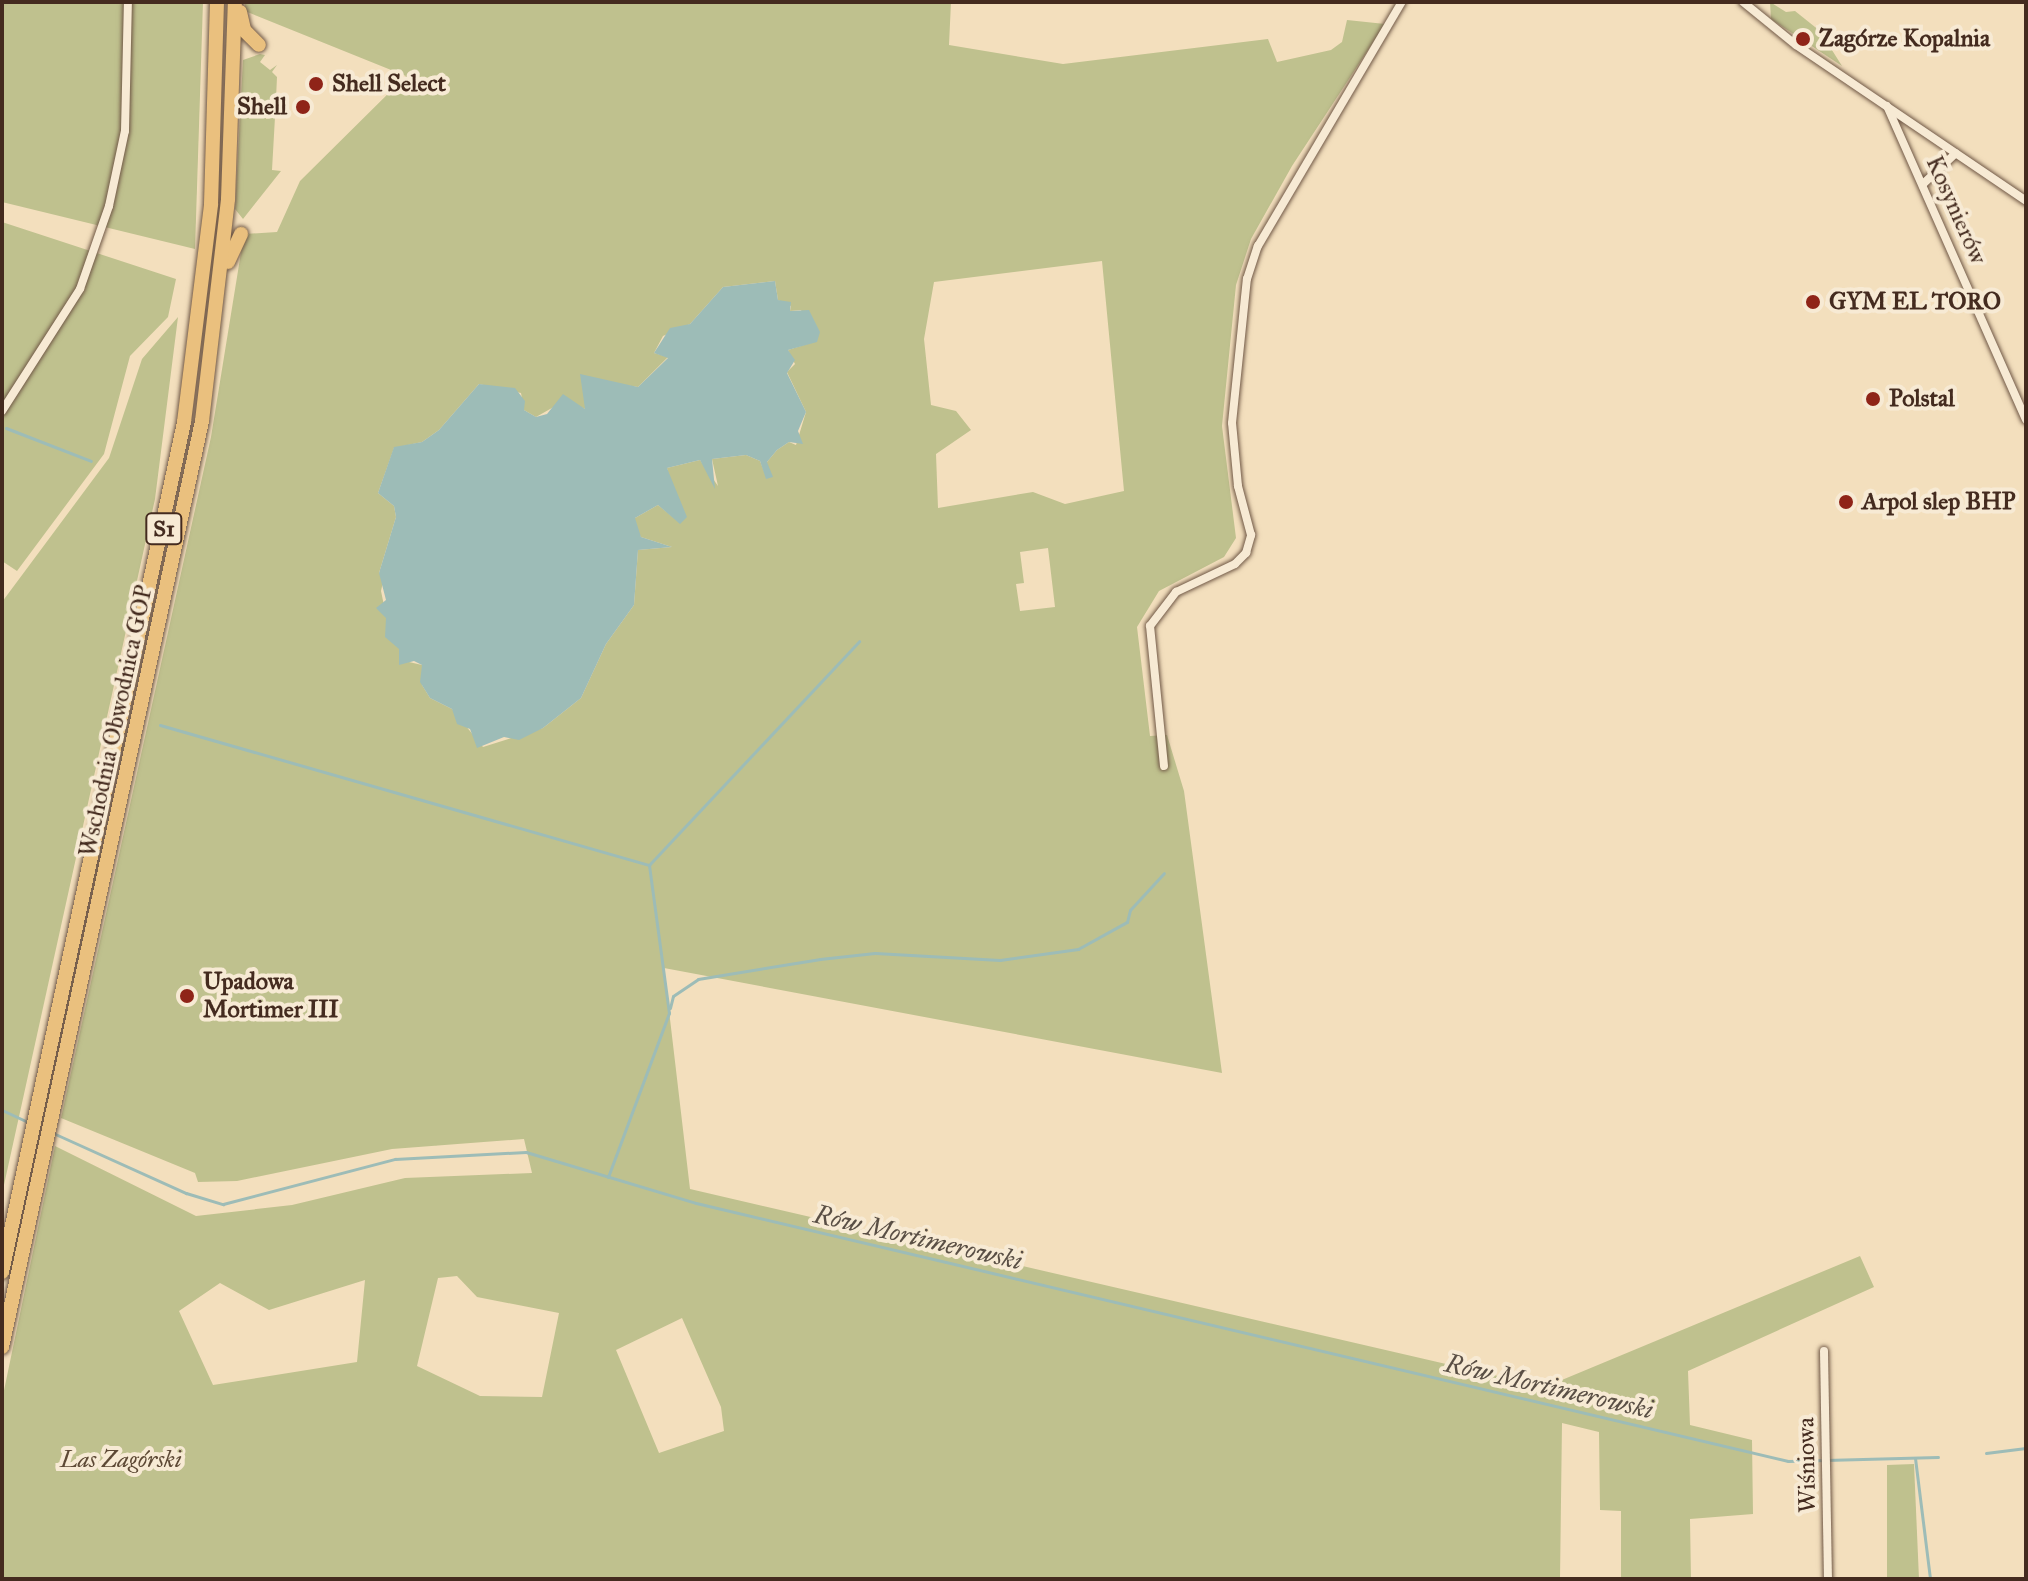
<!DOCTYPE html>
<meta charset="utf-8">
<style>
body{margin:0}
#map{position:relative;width:2028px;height:1581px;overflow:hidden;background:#f3dfbd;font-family:"IM FELL Great Primer",serif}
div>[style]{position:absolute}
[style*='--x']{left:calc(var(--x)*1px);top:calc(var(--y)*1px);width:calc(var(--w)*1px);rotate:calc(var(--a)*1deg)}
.green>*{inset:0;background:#bfc18e}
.water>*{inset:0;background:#9dbcb7}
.stream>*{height:3px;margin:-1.5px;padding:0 1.5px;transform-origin:1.5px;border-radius:1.5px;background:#9dbcb7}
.roads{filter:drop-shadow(0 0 2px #705846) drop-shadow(0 0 2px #705846)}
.street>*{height:8px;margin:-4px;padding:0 4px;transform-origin:4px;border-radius:4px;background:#f7ead4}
.highway>*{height:14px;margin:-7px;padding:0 7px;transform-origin:7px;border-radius:7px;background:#eac07e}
.dots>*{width:22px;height:22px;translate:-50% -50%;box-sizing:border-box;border:4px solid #f7ead4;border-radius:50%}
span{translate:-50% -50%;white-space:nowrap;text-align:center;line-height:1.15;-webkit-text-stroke:8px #f7ead4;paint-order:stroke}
.shield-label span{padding:2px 6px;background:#f7ead4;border:2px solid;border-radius:6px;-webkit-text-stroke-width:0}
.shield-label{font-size:22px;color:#442b1f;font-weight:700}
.poi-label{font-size:24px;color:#442b1f;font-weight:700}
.left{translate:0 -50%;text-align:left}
.right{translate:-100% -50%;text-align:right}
.street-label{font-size:24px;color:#442b1f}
.park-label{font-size:24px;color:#5d4935;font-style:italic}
.water-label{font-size:26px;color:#5a4f45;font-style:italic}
.frame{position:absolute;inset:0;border:4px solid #442b1f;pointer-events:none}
</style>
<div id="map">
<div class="green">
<i style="clip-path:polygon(2px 2px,203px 2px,195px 249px,2px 202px)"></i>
<i style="clip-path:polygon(evenodd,245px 2px,951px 2px,949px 45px,1063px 64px,1268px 39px,1277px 62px,1331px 50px,1342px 42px,1347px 20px,1385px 24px,1292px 166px,1251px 239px,1236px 285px,1222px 426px,1236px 538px,1224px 557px,1159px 591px,1137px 627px,1150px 736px,1167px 735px,1184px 791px,1222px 1073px,664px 968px,690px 1189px,1545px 1387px,1860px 1256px,1874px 1287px,1688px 1371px,1690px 1425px,1752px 1440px,1753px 1514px,1690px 1519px,1691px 1579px,1621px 1579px,1621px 1511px,1600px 1510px,1599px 1432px,1562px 1423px,1560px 1579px,2px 1579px,2px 1400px,55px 1146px,196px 1216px,292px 1205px,405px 1178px,532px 1173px,524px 1139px,392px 1149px,237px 1181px,198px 1182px,195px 1173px,61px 1118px,211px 437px,244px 234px,277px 232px,300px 181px,406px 76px,245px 11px,245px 2px,1102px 261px,1124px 491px,1065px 504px,1033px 492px,938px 508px,936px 454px,971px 430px,956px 411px,931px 405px,924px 339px,934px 282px,1102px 261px,245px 2px,775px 281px,778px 300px,791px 306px,790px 311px,801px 310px,817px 341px,788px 350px,795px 364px,787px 372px,806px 412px,796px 445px,789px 442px,777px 450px,767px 462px,767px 479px,760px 461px,746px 455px,712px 459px,718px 486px,700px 460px,667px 468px,680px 523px,658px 505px,635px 518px,635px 528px,641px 537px,672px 547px,638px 550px,634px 605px,606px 644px,581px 698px,543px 728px,483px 747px,452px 709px,430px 698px,422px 685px,422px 665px,409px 662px,388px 625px,381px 591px,384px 577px,379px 573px,396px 517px,394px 506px,378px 493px,394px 448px,422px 442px,439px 430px,479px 384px,521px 393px,524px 410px,536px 417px,566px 400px,585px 409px,585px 395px,598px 381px,638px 387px,668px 357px,654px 353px,663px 336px,690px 324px,723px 287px,775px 281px,245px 2px,1048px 548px,1055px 607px,1020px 611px,1016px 584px,1024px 583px,1020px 552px,1048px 548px,245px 2px,457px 1276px,477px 1297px,559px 1313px,542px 1397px,480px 1396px,417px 1366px,438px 1278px,457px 1276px,245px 2px,365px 1280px,357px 1362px,213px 1385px,179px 1311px,220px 1283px,269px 1310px,365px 1280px,245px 2px,682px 1318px,721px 1407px,724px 1431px,659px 1453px,616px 1350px,682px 1318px)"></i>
<i style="clip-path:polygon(1770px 2px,1786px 12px,1795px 11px,1820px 31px,1842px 66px,1771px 19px)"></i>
<i style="clip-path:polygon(260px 54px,265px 55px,260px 62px,270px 70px,277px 65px,272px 72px,277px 77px,276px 99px,286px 100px,281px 109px,285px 114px,265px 112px,266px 119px,275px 117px,272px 170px,281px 171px,243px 219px,235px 209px,243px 60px)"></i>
<i style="clip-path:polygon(2px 222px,176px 279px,168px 317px,130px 356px,104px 454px,17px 571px,2px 561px)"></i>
<i style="clip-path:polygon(178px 317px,155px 499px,2px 1194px,2px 602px,109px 458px,142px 359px)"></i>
<i style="clip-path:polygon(1914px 1464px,1919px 1579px,1887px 1579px,1887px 1465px)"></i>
</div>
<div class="water">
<i style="clip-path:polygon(775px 281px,778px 300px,791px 302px,790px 311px,809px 310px,820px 332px,817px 342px,788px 350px,795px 360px,787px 373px,806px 412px,798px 431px,803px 444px,789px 442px,777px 450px,767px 462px,773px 477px,766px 479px,760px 461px,746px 455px,712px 459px,715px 489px,700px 460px,667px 468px,687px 517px,680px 524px,658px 505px,635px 518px,641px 537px,672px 547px,638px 550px,634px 605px,606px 644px,581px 698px,543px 728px,519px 740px,504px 737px,477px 748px,470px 729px,457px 724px,452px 709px,430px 698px,420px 682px,422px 665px,414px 661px,399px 665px,399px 649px,385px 637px,386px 618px,376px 608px,386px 600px,379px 573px,396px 517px,394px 506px,378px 493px,394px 447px,422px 442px,439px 430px,479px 384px,515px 388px,525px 401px,524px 410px,536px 417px,547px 414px,563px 394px,585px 409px,580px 374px,638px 387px,668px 358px,654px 353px,670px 328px,690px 324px,723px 287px)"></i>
</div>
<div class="stream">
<i style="--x:6;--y:428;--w:91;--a:21.2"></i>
<i style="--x:160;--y:725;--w:509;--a:15.98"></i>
<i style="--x:670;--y:1008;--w:12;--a:-76"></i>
<i style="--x:673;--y:996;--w:30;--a:-34"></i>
<i style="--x:698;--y:979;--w:124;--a:-9.3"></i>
<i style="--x:820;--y:959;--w:55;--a:-6.2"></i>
<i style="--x:875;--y:953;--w:125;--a:3.2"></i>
<i style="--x:1000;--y:960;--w:79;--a:-8"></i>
<i style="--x:1078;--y:949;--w:56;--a:-28.9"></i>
<i style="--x:1127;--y:922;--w:12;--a:-76"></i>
<i style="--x:1130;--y:910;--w:50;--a:-47.4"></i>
<i style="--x:2;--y:1110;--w:29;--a:25"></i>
<i style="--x:53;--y:1133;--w:146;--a:24.3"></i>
<i style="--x:186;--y:1193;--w:39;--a:17"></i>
<i style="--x:223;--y:1204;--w:178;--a:-14.7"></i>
<i style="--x:395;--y:1159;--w:131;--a:-3.1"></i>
<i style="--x:526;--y:1152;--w:177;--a:16.7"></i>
<i style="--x:696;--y:1203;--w:1122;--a:13.29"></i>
<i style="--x:1788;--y:1461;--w:150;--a:-1.5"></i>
<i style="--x:608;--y:1177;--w:175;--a:-69.6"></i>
<i style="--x:669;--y:1013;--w:149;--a:-97.7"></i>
<i style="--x:649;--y:865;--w:307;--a:-46.8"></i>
<i style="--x:2025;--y:1349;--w:19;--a:87"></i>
<i style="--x:1986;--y:1453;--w:40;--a:-7.1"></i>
<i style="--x:1915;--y:1458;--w:122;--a:82.9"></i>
</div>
<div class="roads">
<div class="street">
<i style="--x:1743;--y:2;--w:68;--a:39.1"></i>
<i style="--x:1796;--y:45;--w:278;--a:34.1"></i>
<i style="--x:1887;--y:106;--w:343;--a:66.1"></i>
<i style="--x:1923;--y:184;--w:45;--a:-43.2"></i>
<i style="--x:2;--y:411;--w:145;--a:-57.4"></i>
<i style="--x:80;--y:289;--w:88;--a:-70.7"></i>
<i style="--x:109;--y:206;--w:77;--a:-78"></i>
<i style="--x:125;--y:131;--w:129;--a:-88.7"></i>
<i style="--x:1164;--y:766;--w:141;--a:-95.7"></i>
<i style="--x:1150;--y:626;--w:43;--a:-52.6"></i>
<i style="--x:1176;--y:592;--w:65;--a:-25.4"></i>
<i style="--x:1235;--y:564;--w:16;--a:-45"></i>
<i style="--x:1246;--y:553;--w:19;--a:-74"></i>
<i style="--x:1251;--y:535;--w:51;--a:-104.9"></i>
<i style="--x:1238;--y:486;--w:63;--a:-95.4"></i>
<i style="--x:1232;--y:423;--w:145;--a:-84.1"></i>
<i style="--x:1247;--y:279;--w:35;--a:-72"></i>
<i style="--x:1258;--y:246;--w:283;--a:-59.5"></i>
<i style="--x:1824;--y:1351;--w:228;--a:89"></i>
</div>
<div class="highway">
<i style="--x:240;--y:12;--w:18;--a:77"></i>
<i style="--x:244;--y:30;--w:21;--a:45"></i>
<i style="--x:228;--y:262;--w:31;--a:-65"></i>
<i style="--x:2;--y:1272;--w:869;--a:-77.91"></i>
<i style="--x:184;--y:422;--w:220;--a:-82.9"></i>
<i style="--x:211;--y:204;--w:202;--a:-88.3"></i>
<i style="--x:2;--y:1347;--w:947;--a:-77.81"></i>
<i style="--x:202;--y:421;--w:224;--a:-83.3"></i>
<i style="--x:228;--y:199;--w:197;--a:-88"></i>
</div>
</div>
<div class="dots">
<i style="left:1803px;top:39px;background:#8f2418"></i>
<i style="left:316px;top:84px;background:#8f2418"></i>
<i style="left:303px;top:107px;background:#8f2418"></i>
<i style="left:1813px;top:302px;background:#8f2418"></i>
<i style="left:1873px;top:399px;background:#8f2418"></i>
<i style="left:1846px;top:502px;background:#8f2418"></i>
<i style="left:187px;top:996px;background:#8f2418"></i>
</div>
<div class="shield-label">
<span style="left:164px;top:529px">S1</span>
</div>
<div class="poi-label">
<span class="left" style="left:1819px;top:39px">Zagórze Kopalnia</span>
<span class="left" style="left:332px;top:84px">Shell Select</span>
<span class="right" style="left:287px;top:107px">Shell</span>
<span class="left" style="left:1829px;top:302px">GYM EL TORO</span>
<span class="left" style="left:1889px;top:399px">Polstal</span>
<span class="left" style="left:1862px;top:502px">Arpol slep BHP</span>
<span class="left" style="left:203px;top:996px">Upadowa<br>Mortimer III</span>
</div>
<div class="street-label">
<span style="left:1956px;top:210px;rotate:66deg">Kosynierów</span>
<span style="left:116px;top:721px;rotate:-78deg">Wschodnia Obwodnica GOP</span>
<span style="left:1807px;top:1465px;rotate:-91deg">Wiśniowa</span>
</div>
<div class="park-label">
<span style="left:121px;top:1460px">Las Zagórski</span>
</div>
<div class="water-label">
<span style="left:918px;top:1238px;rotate:13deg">Rów Mortimerowski</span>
<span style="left:1549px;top:1387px;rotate:13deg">Rów Mortimerowski</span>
</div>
<div class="frame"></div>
</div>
